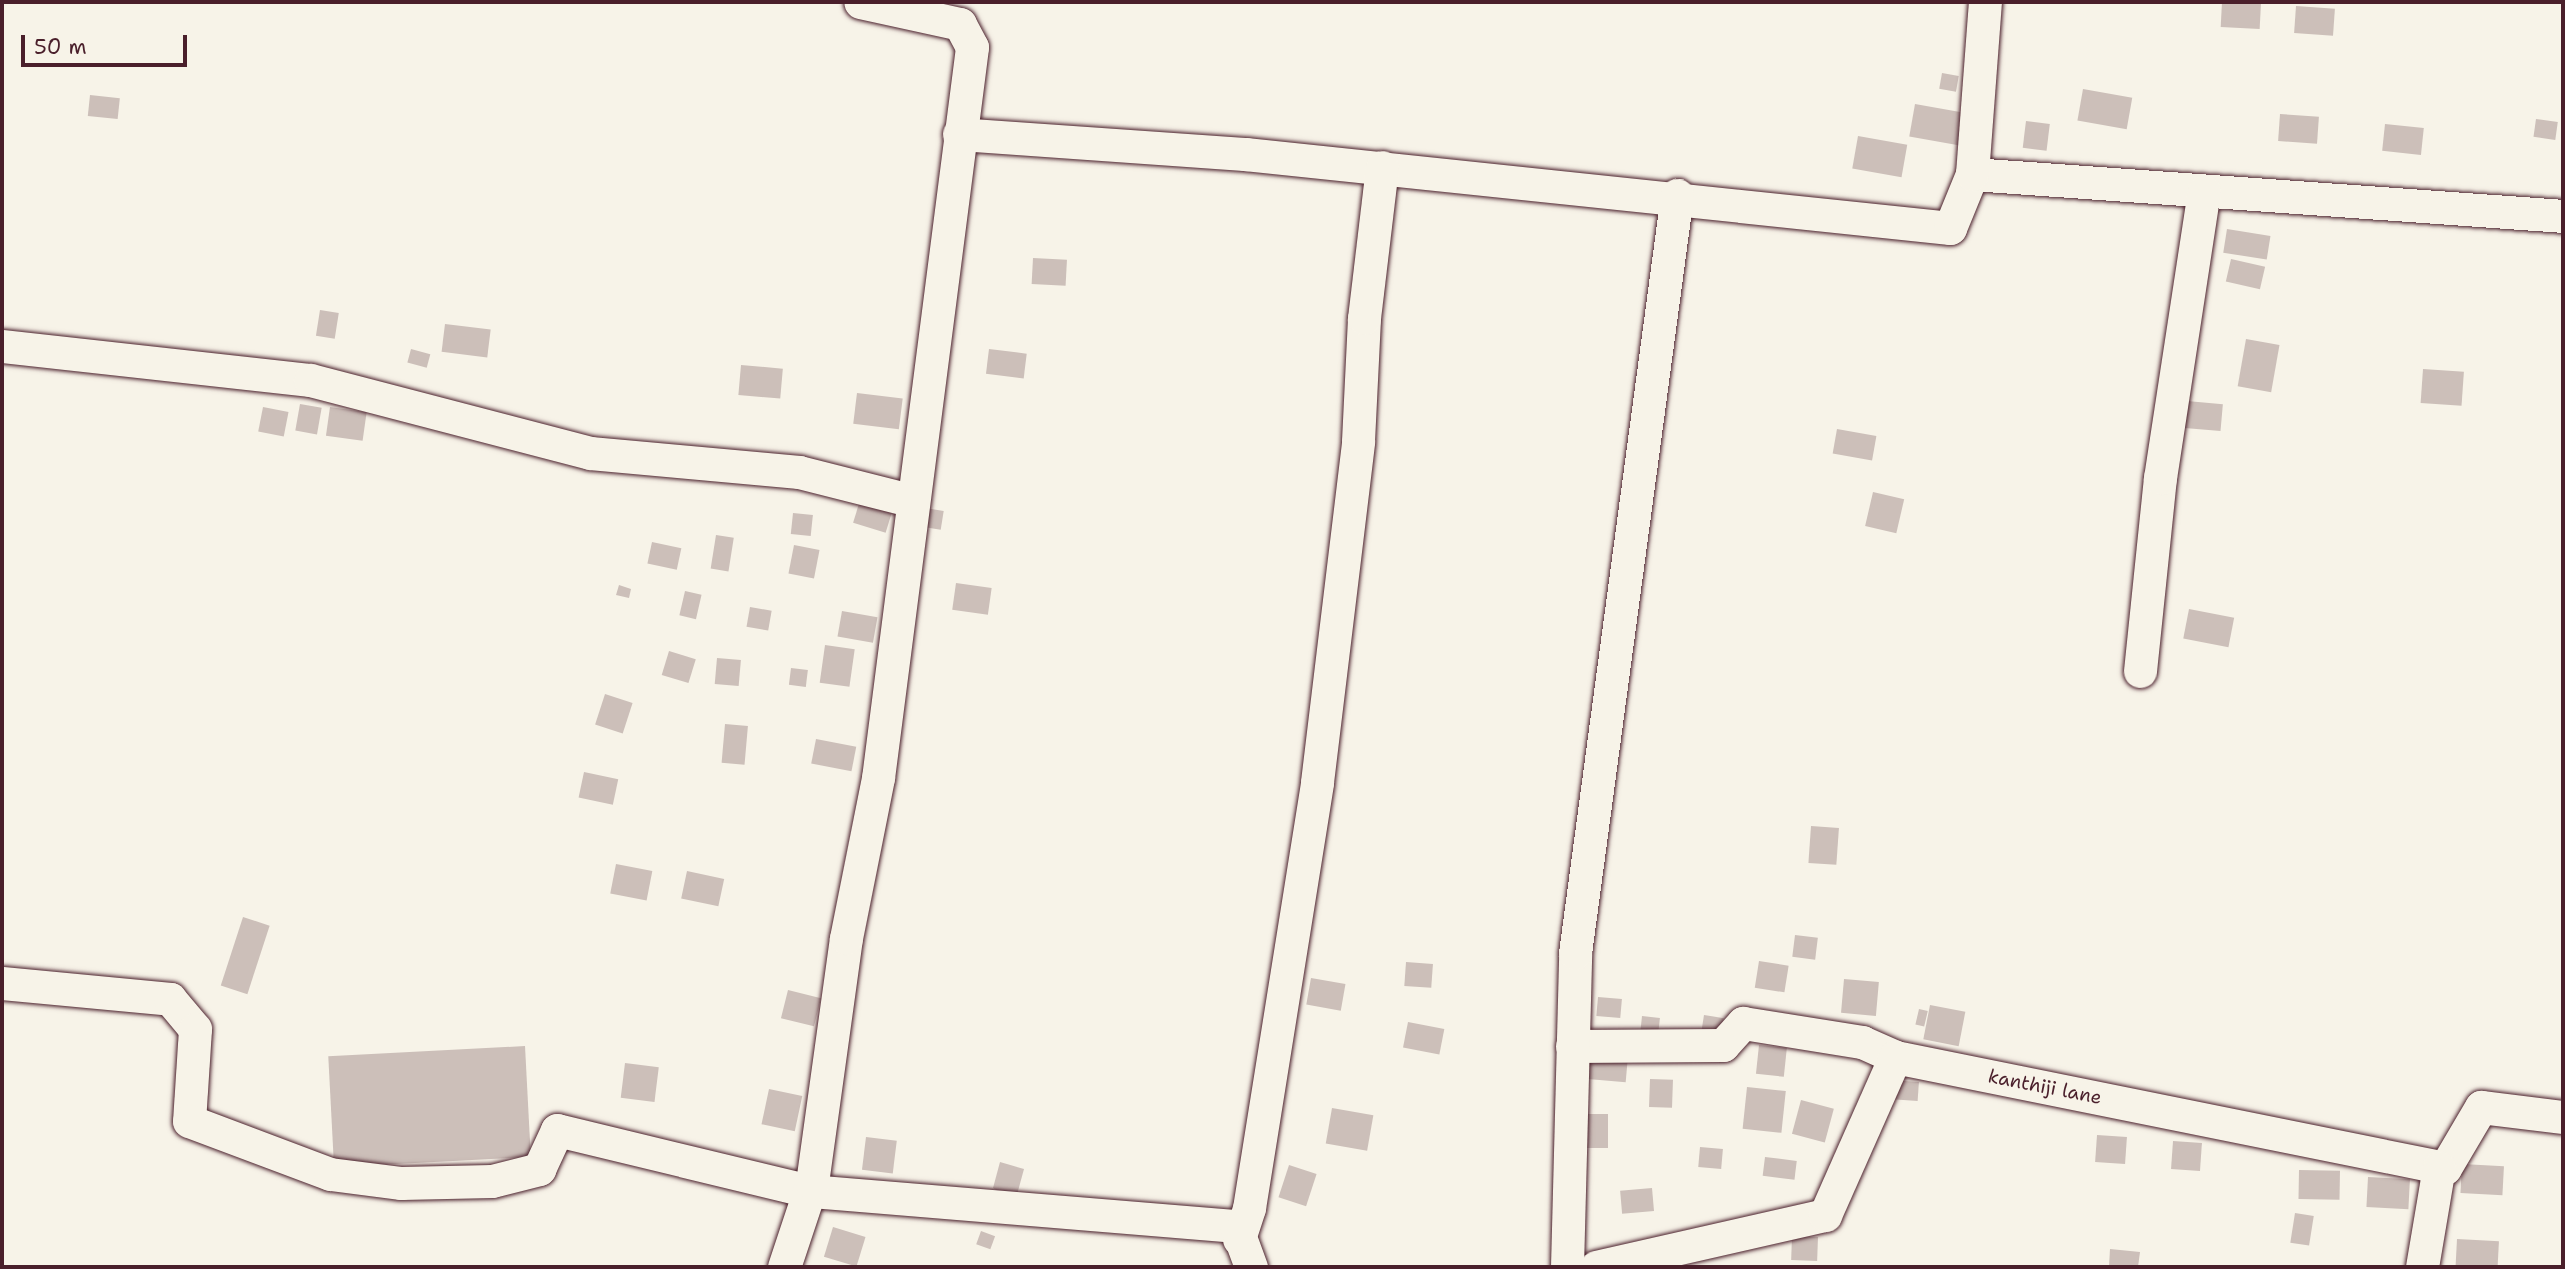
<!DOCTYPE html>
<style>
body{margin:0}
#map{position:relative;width:2565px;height:1269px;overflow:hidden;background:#f7f3e8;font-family:"Shantell Sans",sans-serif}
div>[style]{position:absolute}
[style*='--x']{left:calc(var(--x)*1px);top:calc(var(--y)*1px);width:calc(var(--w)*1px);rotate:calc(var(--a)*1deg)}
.building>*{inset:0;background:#ccbfb9;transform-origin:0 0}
.roads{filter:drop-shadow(0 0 2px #4a1f2b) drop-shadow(0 0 2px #4a1f2b)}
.minor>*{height:33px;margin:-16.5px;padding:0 16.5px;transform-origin:16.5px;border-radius:16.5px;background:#f7f3e8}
span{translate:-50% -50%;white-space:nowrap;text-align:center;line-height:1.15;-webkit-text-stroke:7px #f7f3e8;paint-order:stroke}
.street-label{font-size:19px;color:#4a1f2b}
.frame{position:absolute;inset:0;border:4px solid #4a1f2b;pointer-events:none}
.scale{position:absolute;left:21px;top:35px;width:166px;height:32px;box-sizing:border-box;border:4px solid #4a1f2b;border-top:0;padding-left:9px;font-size:21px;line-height:24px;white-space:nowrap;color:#4a1f2b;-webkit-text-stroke:5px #f7f3e8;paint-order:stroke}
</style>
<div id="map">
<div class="building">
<i style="left:2222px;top:2px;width:39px;height:25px;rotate:3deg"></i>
<i style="left:2296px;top:6px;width:39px;height:27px;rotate:4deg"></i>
<i style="left:1942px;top:73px;width:17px;height:16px;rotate:10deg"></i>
<i style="left:2083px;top:89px;width:50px;height:32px;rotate:10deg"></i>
<i style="left:90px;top:95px;width:30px;height:21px;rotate:6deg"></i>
<i style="left:1915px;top:104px;width:50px;height:33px;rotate:10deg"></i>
<i style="left:2280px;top:114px;width:39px;height:27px;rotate:4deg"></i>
<i style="left:2536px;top:119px;width:22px;height:18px;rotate:8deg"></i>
<i style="left:2026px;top:121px;width:24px;height:27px;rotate:7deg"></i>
<i style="left:2385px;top:124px;width:39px;height:27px;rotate:6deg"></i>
<i style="left:1858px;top:136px;width:50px;height:33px;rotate:10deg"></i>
<i style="left:2227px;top:229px;width:44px;height:24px;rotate:9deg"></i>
<i style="left:1033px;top:258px;width:34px;height:26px;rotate:3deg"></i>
<i style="left:2231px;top:259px;width:35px;height:23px;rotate:13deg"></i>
<i style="left:320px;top:310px;width:19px;height:26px;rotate:9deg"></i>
<i style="left:445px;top:324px;width:46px;height:28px;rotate:7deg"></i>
<i style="left:2246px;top:339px;width:34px;height:48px;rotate:10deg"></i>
<i style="left:411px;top:349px;width:20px;height:14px;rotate:15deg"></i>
<i style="left:989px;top:349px;width:38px;height:25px;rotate:7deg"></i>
<i style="left:741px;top:365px;width:42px;height:30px;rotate:5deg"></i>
<i style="left:2423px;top:369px;width:41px;height:34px;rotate:4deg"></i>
<i style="left:857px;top:393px;width:46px;height:31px;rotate:7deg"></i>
<i style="left:2187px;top:401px;width:36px;height:27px;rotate:5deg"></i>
<i style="left:300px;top:404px;width:22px;height:27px;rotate:10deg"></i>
<i style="left:263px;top:407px;width:26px;height:25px;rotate:11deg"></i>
<i style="left:330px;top:407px;width:37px;height:29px;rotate:8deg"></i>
<i style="left:1837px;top:429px;width:40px;height:25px;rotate:10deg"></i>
<i style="left:1873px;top:492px;width:32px;height:35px;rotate:13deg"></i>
<i style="left:861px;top:497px;width:34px;height:27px;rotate:17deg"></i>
<i style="left:919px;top:507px;width:25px;height:19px;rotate:9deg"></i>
<i style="left:793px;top:513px;width:20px;height:21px;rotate:6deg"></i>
<i style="left:716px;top:535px;width:18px;height:34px;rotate:9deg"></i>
<i style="left:652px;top:542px;width:30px;height:22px;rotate:12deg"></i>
<i style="left:794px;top:545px;width:26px;height:29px;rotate:11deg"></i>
<i style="left:956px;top:583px;width:36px;height:27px;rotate:8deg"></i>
<i style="clip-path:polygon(619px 585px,631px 589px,629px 598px,616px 595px)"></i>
<i style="left:685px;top:591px;width:17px;height:25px;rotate:13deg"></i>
<i style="left:750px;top:607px;width:22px;height:20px;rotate:10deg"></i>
<i style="left:2189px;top:609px;width:46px;height:30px;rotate:11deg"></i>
<i style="left:842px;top:611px;width:36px;height:26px;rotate:10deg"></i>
<i style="left:825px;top:645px;width:30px;height:38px;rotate:8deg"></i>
<i style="left:669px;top:651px;width:28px;height:25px;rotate:17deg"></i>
<i style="left:717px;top:658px;width:24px;height:26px;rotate:5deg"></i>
<i style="left:791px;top:668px;width:17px;height:17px;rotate:7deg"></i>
<i style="left:605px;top:694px;width:29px;height:32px;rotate:18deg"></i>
<i style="left:725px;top:724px;width:23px;height:39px;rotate:5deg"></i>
<i style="left:816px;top:739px;width:41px;height:25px;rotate:11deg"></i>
<i style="left:584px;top:772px;width:35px;height:26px;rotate:12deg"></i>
<i style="left:1811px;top:826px;width:28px;height:37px;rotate:4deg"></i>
<i style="left:616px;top:864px;width:37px;height:30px;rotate:11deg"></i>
<i style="left:687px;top:871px;width:38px;height:28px;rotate:12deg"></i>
<i style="left:243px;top:917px;width:28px;height:72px;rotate:18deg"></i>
<i style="left:1795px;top:935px;width:23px;height:22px;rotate:7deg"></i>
<i style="left:1759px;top:961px;width:30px;height:27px;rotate:9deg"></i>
<i style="left:1406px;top:962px;width:27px;height:24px;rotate:4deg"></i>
<i style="left:1311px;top:978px;width:35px;height:27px;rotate:10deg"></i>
<i style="left:1844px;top:979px;width:35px;height:34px;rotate:5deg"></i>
<i style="left:788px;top:990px;width:34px;height:29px;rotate:14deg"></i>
<i style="left:1598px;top:997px;width:24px;height:19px;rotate:5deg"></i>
<i style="left:1930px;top:1005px;width:36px;height:35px;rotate:11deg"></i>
<i style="left:1919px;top:1009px;width:9px;height:16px;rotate:13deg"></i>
<i style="left:1704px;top:1015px;width:20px;height:18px;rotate:9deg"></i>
<i style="left:1642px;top:1016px;width:18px;height:16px;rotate:6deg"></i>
<i style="left:1408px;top:1022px;width:37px;height:26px;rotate:11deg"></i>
<i style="left:1759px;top:1045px;width:28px;height:29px;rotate:6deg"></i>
<i style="left:525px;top:1046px;width:111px;height:197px;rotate:87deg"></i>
<i style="left:1590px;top:1054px;width:38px;height:25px;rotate:5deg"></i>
<i style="left:625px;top:1063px;width:34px;height:35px;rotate:7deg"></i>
<i style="left:1650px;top:1079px;width:23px;height:28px;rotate:2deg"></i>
<i style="left:1890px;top:1080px;width:29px;height:19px;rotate:4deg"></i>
<i style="left:1747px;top:1087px;width:39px;height:42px;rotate:6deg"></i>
<i style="left:769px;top:1089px;width:34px;height:36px;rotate:12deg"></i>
<i style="left:1801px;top:1100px;width:34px;height:35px;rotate:15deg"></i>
<i style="left:1332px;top:1108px;width:42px;height:36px;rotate:10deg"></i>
<i style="left:1584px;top:1114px;width:24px;height:34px"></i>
<i style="left:2097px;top:1135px;width:30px;height:27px;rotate:4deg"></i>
<i style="left:866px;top:1137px;width:31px;height:33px;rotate:7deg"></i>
<i style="left:2173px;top:1141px;width:29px;height:28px;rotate:4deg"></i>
<i style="left:1700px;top:1147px;width:23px;height:20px;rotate:5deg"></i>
<i style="left:1765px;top:1157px;width:32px;height:19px;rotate:7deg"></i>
<i style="clip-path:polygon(1000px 1162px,1024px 1169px,1015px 1202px,993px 1188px)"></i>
<i style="left:2462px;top:1164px;width:42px;height:29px;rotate:3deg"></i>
<i style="left:1289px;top:1165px;width:29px;height:34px;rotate:18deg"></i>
<i style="left:2299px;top:1170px;width:41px;height:29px;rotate:1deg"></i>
<i style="left:2368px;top:1177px;width:42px;height:30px;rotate:3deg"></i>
<i style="left:1652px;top:1188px;width:23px;height:32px;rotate:85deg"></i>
<i style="left:2295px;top:1213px;width:19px;height:30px;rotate:9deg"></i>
<i style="left:833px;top:1227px;width:34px;height:31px;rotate:17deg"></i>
<i style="left:981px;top:1231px;width:15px;height:14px;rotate:20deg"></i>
<i style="left:1792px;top:1236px;width:26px;height:24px;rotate:2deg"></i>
<i style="left:2457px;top:1239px;width:42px;height:28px;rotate:3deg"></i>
<i style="clip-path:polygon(2110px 1249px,2140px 1252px,2138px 1267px,2109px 1267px)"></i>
</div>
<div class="roads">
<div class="minor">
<i style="--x:959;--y:134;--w:287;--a:4"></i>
<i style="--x:1245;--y:154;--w:709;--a:5.99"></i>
<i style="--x:1950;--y:228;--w:58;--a:-67.8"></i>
<i style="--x:1972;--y:174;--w:592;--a:4.06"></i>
<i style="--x:1972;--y:174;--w:172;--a:-85.7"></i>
<i style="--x:2;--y:346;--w:310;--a:6.3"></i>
<i style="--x:310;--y:380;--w:289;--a:14.6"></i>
<i style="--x:590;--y:453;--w:210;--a:5.2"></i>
<i style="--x:799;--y:472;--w:114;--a:14.2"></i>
<i style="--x:2140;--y:671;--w:194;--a:-84.1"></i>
<i style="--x:2160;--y:478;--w:290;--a:-81.3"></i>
<i style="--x:2;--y:983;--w:169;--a:5.4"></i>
<i style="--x:170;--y:999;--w:39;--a:50"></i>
<i style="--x:195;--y:1029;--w:92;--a:93.7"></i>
<i style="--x:189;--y:1121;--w:151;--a:20.6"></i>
<i style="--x:330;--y:1174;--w:72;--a:7.2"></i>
<i style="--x:401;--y:1183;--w:91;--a:-1.3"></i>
<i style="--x:492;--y:1181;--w:49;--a:-14.3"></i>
<i style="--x:539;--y:1169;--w:43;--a:-65.2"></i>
<i style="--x:557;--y:1130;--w:260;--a:13.6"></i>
<i style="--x:810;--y:1191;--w:427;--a:4.7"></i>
<i style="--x:1236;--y:1226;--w:44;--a:69.9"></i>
<i style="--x:1572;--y:1046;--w:151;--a:-0.4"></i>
<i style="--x:1723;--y:1045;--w:30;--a:-48"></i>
<i style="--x:1743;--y:1023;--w:121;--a:9.1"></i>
<i style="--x:1862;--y:1042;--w:36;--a:24"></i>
<i style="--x:1239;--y:1239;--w:33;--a:-72"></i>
<i style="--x:1249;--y:1208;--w:431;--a:-80.9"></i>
<i style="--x:1317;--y:782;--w:343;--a:-83.1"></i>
<i style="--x:1358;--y:441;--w:123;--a:-87.2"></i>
<i style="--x:1364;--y:318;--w:152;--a:-83.2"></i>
<i style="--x:784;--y:1267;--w:89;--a:-71.6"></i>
<i style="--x:812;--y:1183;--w:247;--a:-82.1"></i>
<i style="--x:846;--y:938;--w:163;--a:-78.7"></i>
<i style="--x:878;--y:778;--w:737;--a:-82.67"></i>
<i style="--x:972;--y:47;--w:26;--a:-118"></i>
<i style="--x:960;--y:24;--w:102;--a:-167.6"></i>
<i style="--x:1567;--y:1267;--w:314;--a:-88.5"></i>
<i style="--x:1575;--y:953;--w:765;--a:-82.34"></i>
<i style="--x:1596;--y:1267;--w:235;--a:-12.8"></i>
<i style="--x:1825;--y:1215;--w:173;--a:-66.1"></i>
<i style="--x:1895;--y:1057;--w:561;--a:11.41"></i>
<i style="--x:2445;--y:1168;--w:71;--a:-59.5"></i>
<i style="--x:2481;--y:1107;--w:83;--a:7"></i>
<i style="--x:2422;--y:1267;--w:101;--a:-80.4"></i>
</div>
</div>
<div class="street-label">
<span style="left:2045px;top:1087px;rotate:11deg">kanthiji lane</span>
</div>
<div class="frame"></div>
<div class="scale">50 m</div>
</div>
